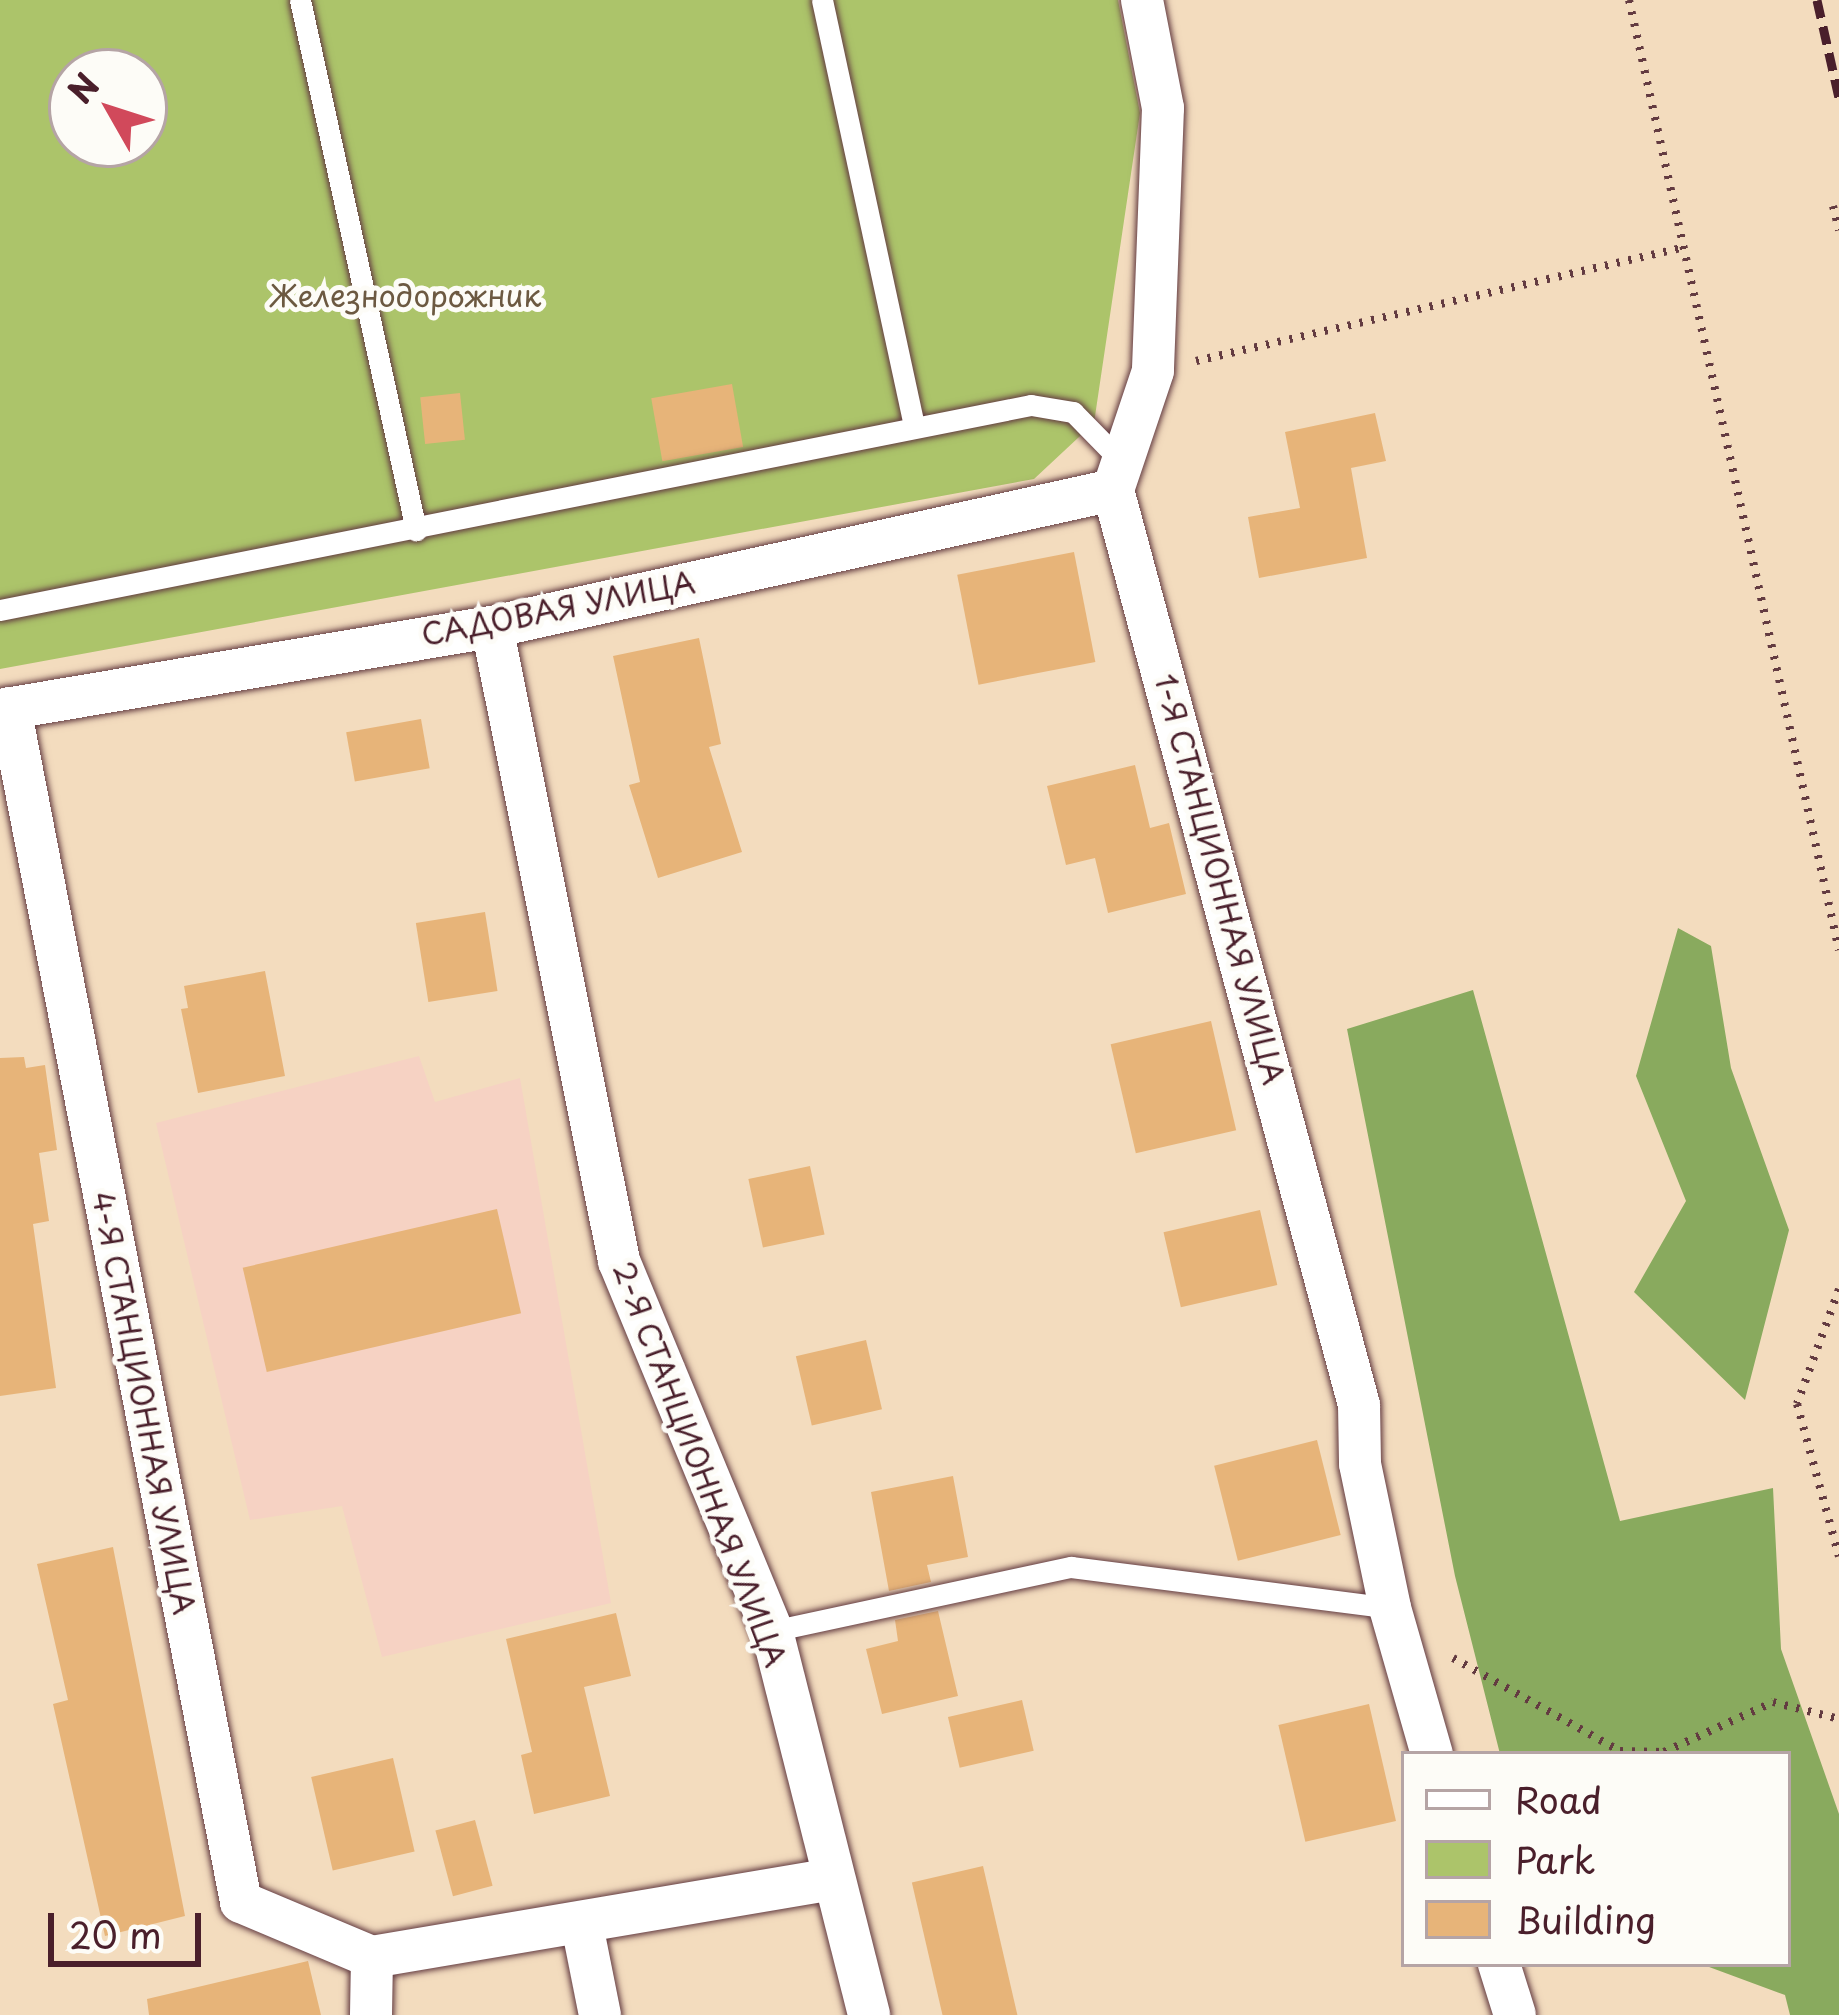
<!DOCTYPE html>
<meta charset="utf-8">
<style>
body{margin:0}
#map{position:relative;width:1839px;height:2015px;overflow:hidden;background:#f3dcbe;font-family:"Playpen Sans",sans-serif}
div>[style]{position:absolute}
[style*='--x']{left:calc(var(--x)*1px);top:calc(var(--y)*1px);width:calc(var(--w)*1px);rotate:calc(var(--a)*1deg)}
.built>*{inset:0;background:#f6d2c3}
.green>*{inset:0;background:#acc46a}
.forest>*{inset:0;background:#89aa5e}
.building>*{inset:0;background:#e7b479;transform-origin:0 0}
.path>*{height:8px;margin-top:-4px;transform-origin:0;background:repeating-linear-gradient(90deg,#633b41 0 3px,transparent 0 12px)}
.roads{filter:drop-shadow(0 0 3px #633b41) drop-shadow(0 0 3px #633b41)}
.lane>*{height:21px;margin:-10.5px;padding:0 10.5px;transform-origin:10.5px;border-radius:10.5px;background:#fff}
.street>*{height:42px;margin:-21px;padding:0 21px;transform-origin:21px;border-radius:21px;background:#fff}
.rail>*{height:9px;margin-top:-4.5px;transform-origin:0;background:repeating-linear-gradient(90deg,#4a1f2b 0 18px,transparent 0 27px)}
span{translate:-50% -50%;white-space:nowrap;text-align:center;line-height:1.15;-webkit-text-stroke:10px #fdfcf7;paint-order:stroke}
.park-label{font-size:30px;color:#6c5941}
.street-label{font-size:30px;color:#4a1f2b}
.legend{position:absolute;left:1401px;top:1751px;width:390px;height:216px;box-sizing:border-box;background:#fdfcf7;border:3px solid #b5a4a5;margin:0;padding:15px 21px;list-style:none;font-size:36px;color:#4a1f2b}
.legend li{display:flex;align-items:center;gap:24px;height:60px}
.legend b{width:60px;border:3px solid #b5a4a5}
.north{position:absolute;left:48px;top:48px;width:120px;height:120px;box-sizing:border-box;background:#fdfcf7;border:3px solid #b5a4a5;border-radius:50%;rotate:309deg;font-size:33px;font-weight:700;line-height:48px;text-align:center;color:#4a1f2b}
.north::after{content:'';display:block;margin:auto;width:42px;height:54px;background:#d1495b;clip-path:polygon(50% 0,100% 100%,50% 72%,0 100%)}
.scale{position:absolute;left:48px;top:1913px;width:153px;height:54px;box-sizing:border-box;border:6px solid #4a1f2b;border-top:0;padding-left:15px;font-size:36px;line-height:42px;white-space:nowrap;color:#4a1f2b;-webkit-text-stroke:9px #fdfcf7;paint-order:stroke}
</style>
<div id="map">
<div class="built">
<i style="clip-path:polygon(419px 1056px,435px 1102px,520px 1078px,611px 1603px,382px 1657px,342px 1506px,250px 1520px,156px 1123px)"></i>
</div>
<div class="green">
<i style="clip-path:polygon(evenodd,0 0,1118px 0,1140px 113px,1094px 423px,1034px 479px,0 669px,0 0,72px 72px,144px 72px,144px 144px,72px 144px,72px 72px)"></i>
</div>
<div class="forest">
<i style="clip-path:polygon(1678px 928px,1711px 946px,1731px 1068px,1789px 1230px,1745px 1400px,1634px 1292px,1686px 1201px,1636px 1076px)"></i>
<i style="clip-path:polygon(1473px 990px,1620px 1521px,1773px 1488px,1781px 1649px,1839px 1814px,1839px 2015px,1790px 2015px,1785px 1995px,1701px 1964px,1788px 1964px,1788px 1754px,1500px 1754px,1455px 1576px,1347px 1029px)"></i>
</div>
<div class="building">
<i style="left:732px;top:384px;width:64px;height:82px;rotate:80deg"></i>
<i style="left:460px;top:393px;width:47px;height:40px;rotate:84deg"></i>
<i style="clip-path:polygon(1375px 413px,1386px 461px,1351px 468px,1367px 558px,1259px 578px,1248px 517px,1300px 508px,1285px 432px)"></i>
<i style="left:1074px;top:552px;width:112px;height:119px;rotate:79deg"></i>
<i style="clip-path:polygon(699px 638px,721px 744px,709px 747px,742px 852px,658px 878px,629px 785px,640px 782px,613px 656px)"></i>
<i style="left:421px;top:719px;width:50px;height:76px;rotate:80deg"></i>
<i style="clip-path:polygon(1135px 765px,1150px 828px,1169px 823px,1186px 894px,1108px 913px,1095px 858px,1066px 865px,1047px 786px)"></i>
<i style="left:485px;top:912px;width:80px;height:70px;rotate:81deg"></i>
<i style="clip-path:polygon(265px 971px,285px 1076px,198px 1093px,181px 1009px,188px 1008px,184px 986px)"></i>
<i style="left:1211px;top:1021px;width:112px;height:103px;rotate:77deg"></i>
<i style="clip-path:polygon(24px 1057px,26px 1068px,45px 1065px,57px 1150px,39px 1153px,49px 1221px,33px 1224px,56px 1388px,0 1396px,0 1058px)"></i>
<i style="left:810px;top:1166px;width:70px;height:63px;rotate:78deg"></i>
<i style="left:497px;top:1209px;width:107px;height:261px;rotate:77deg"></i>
<i style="left:1260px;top:1210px;width:77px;height:99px;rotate:77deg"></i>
<i style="left:866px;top:1340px;width:71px;height:72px;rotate:77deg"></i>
<i style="left:1317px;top:1440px;width:98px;height:106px;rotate:76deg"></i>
<i style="clip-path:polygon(953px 1476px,968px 1557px,927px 1565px,931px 1582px,889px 1591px,871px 1492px)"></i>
<i style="clip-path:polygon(113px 1547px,185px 1916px,105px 1936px,53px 1704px,68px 1700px,37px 1564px)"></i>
<i style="clip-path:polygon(938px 1611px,958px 1696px,882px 1714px,866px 1649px,898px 1641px,895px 1620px)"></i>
<i style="clip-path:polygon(616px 1613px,631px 1676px,584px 1687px,610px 1796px,534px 1814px,521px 1755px,532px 1752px,506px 1639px)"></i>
<i style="left:1022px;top:1700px;width:52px;height:76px;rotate:77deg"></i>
<i style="left:1369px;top:1704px;width:120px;height:93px;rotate:77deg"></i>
<i style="left:393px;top:1758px;width:96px;height:84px;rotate:77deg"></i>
<i style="left:475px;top:1820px;width:68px;height:41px;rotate:75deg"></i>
<i style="left:983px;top:1866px;width:153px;height:73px;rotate:77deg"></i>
<i style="clip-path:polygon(308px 1961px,321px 2015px,149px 2015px,147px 1999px)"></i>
</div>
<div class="path">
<i style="--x:1629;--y:0;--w:973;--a:77.54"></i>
<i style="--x:1833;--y:206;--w:25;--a:76"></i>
<i style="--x:1196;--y:361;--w:502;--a:-13.12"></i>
<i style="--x:1839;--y:1289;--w:122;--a:110.1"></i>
<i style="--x:1797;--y:1404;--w:158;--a:74.6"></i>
<i style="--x:1453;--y:1658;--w:191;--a:29.1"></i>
<i style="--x:1620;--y:1751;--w:44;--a:1.3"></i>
<i style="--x:1664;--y:1752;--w:120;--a:-24.6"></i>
<i style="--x:1773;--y:1702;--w:68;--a:14.4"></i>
</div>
<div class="roads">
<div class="lane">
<i style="--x:300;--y:0;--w:543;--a:77.65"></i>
<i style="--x:822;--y:0;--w:435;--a:77.8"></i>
<i style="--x:0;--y:610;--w:1051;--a:-11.25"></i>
<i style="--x:1031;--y:405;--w:43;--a:9.5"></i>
<i style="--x:1073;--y:412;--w:73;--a:45.6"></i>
<i style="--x:772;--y:1631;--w:306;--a:-12.1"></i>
<i style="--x:1071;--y:1567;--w:322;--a:7.3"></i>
</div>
<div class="street">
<i style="--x:1142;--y:0;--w:110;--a:79"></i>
<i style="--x:1163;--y:108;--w:263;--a:92.2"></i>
<i style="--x:1153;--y:371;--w:126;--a:108.6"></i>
<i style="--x:1113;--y:490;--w:947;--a:74.95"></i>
<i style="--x:1359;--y:1405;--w:59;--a:89"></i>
<i style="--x:1360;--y:1464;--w:147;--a:78.2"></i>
<i style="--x:1390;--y:1608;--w:152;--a:74"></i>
<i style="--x:492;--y:627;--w:647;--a:78.67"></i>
<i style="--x:619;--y:1261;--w:400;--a:67.5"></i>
<i style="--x:772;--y:1631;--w:396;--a:75.8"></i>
<i style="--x:10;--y:708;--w:1216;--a:79.05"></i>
<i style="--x:241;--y:1902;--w:142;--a:22.8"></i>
<i style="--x:372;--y:1957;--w:58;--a:91"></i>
<i style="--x:0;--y:710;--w:499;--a:-9.6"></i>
<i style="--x:492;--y:627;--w:636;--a:-12.44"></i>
<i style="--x:582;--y:1925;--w:92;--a:78.7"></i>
<i style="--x:372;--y:1957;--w:466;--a:-9.6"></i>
<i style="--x:1499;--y:1964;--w:53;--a:72.6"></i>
</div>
</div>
<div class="rail">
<i style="--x:1817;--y:0;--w:100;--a:77.3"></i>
</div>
<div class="park-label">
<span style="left:405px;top:295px">Железнодорожник</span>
</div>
<div class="street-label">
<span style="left:558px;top:608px;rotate:-11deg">САДОВАЯ УЛИЦА</span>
<span style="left:1220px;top:879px;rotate:75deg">1-Я СТАНЦИОННАЯ УЛИЦА</span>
<span style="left:144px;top:1403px;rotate:79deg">4-Я СТАНЦИОННАЯ УЛИЦА</span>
<span style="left:700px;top:1464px;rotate:69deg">2-Я СТАНЦИОННАЯ УЛИЦА</span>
</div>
<ul class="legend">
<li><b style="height:15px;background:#fff"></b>Road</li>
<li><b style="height:33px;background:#acc46a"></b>Park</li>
<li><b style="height:33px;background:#e7b479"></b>Building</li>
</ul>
<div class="north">N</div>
<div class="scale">20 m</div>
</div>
